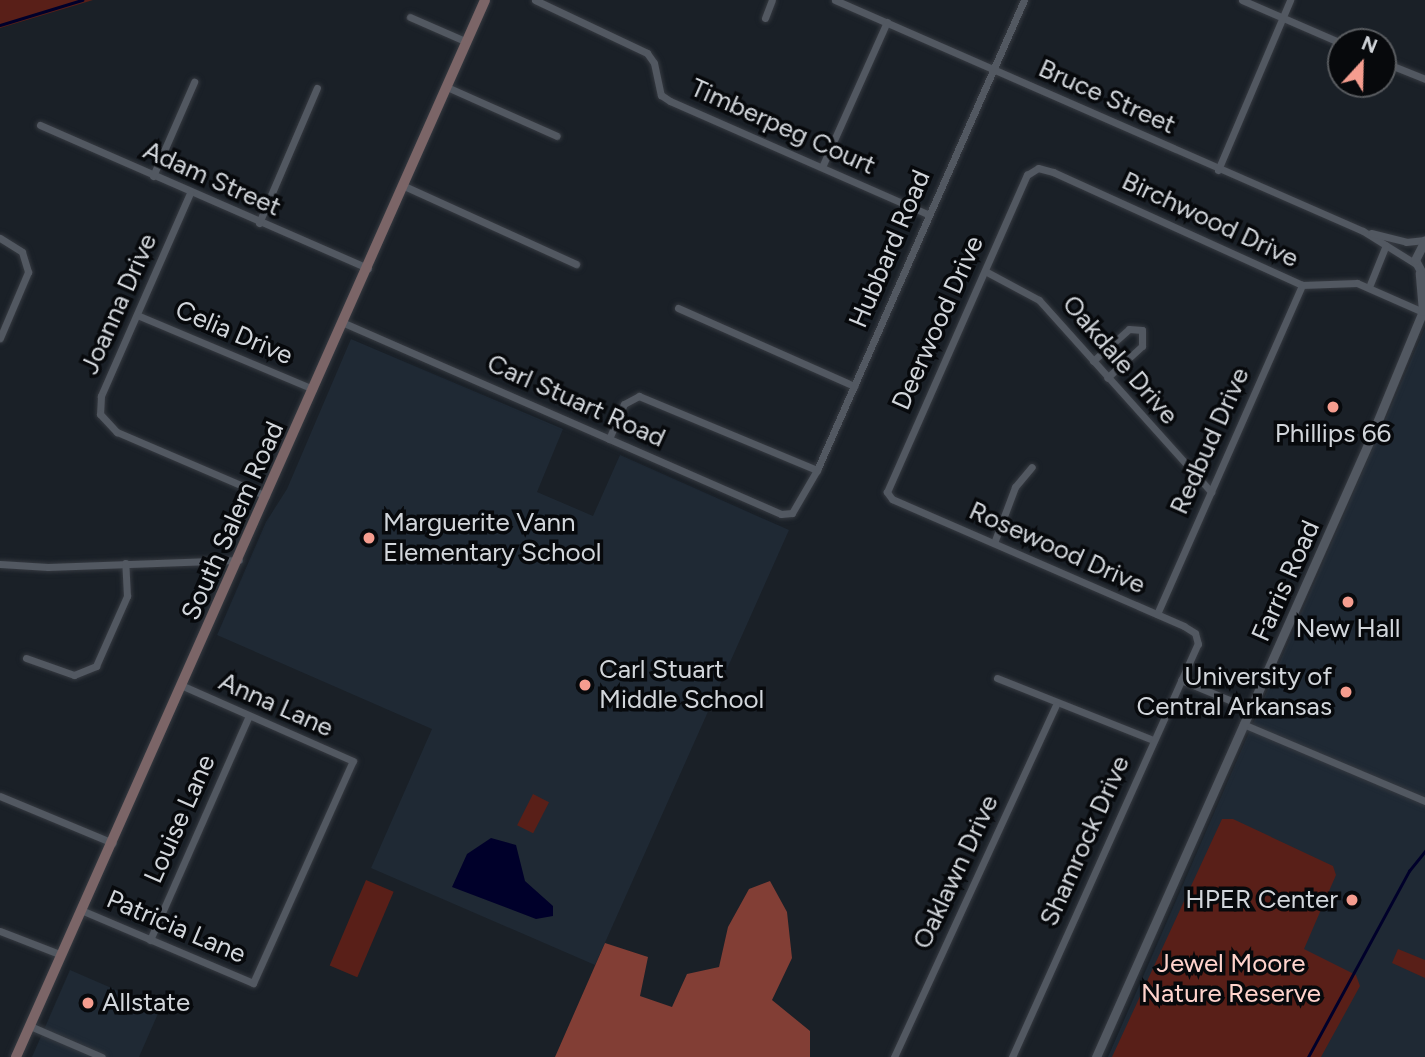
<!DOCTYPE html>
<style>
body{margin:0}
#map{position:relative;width:1425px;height:1057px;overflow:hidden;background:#1a2027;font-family:Figtree,sans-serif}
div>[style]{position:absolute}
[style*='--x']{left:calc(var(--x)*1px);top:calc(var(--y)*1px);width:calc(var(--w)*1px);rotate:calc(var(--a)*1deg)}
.built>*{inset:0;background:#1f2934}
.green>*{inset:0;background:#591f18;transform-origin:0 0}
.forest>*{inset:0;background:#823e35}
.water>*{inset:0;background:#00002a}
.stream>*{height:2.5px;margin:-1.25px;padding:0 1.25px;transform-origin:1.25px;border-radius:1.25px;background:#00002a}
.roads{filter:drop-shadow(0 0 2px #363a41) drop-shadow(0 0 2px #363a41)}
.minor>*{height:7px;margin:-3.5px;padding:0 3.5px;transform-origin:3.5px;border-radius:3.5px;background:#525861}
.tertiary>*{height:9px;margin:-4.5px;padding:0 4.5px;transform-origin:4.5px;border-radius:4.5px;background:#525861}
.secondary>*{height:10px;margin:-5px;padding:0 5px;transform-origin:5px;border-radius:5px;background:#7b6567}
.dots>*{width:19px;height:19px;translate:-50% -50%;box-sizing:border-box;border:4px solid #07090c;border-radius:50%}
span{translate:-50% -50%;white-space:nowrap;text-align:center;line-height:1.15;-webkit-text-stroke:7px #07090c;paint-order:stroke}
.street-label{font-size:26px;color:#d2d6db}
.poi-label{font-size:26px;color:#d2d6db}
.left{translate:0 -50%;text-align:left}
.right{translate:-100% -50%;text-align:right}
.park-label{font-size:26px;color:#ffd3cc}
.north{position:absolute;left:1327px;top:28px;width:70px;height:70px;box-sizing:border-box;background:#07090c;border:2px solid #585b5f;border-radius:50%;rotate:22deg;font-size:19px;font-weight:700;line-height:28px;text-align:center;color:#d2d6db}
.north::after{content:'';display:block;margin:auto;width:24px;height:32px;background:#f59d8f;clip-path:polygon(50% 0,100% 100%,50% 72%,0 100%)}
</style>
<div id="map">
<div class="built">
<i style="clip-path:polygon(1425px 328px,1425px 1057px,1108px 1057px)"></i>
<i style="clip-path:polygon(351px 339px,563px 429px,537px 492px,593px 516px,620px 455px,789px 530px,595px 965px,371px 868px,432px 729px,217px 635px,266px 522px,287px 489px)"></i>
<i style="clip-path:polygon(70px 970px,160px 1009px,139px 1057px,32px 1057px)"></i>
</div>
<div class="green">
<i style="clip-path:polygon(0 0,93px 0,0 28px)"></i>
<i style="left:533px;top:794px;width:18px;height:35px;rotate:27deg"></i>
<i style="clip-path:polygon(1222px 819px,1233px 819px,1333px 866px,1336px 875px,1304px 949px,1356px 975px,1360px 986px,1321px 1057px,1112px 1057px)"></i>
<i style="left:366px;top:880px;width:30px;height:93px;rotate:23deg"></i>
<i style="clip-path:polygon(1398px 949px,1425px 960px,1425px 978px,1392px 963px)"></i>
</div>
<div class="forest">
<i style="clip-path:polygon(770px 881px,787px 912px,792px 958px,772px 1000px,810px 1031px,810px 1057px,555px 1057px,605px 943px,648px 957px,640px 996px,672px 1007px,687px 974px,719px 967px,728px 927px,749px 889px)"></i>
</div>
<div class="water">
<i style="clip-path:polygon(491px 838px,516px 845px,525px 881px,553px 906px,553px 916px,536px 919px,452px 887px,467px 854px)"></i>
</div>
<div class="stream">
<i style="--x:0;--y:25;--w:86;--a:-17"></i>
<i style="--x:1308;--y:1057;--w:212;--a:-61.5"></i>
<i style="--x:1409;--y:871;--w:26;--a:-51"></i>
</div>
<div class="roads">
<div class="minor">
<i style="--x:535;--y:0;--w:124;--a:25.3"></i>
<i style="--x:647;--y:53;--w:12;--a:55"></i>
<i style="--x:654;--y:63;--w:33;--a:78"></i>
<i style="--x:661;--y:95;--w:11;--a:34"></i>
<i style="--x:670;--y:101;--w:282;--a:23.7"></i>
<i style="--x:835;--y:0;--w:576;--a:23.63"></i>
<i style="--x:1363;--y:231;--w:62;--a:31.9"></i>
<i style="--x:1242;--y:0;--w:108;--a:23.5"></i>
<i style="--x:410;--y:17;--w:62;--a:23.7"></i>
<i style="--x:765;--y:18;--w:19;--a:-69"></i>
<i style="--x:1383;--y:62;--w:45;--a:22"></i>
<i style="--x:447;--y:87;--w:120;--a:24"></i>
<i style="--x:40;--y:125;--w:358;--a:23.6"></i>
<i style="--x:822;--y:167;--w:159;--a:-65.9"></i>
<i style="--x:1218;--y:170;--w:185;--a:-67"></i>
<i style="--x:153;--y:176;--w:103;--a:-66.4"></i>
<i style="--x:404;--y:186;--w:189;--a:24.4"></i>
<i style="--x:190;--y:193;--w:222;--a:113.7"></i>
<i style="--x:101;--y:396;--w:18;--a:93"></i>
<i style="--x:100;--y:414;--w:25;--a:47"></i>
<i style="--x:117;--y:432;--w:162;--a:23.2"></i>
<i style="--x:259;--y:223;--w:147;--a:-66.8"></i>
<i style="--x:1371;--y:233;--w:36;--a:14"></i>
<i style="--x:1406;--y:242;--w:19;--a:-6"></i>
<i style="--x:0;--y:238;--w:26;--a:32"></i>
<i style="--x:22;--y:252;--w:21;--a:73"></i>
<i style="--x:28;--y:272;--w:72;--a:113"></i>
<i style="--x:985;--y:271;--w:61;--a:28.2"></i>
<i style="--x:1039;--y:300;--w:258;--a:48.1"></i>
<i style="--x:1369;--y:287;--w:45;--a:-68"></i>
<i style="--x:678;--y:308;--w:193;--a:23.9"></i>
<i style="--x:137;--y:315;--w:191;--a:22.8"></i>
<i style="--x:344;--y:323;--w:477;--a:23.6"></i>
<i style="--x:781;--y:514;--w:11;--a:-5"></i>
<i style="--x:792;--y:513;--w:50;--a:-59.8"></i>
<i style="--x:817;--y:470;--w:514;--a:-66.23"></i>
<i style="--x:1093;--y:361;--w:48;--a:-41.6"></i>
<i style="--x:1129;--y:329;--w:13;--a:4"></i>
<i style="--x:1142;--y:330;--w:16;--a:90"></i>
<i style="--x:1142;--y:346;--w:47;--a:137.6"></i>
<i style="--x:609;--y:439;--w:38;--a:-67"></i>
<i style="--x:624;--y:404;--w:17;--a:-28"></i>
<i style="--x:639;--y:396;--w:193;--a:22.6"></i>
<i style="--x:994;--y:543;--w:60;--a:-69.4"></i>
<i style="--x:1015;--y:487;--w:26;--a:-50"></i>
<i style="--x:0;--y:564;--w:48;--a:3.6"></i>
<i style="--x:48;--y:567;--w:191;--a:-2.1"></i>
<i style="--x:1157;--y:614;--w:360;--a:-66.2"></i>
<i style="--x:26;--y:658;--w:51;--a:19.5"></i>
<i style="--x:74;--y:675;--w:24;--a:-22"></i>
<i style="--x:96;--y:666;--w:77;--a:-66.1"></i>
<i style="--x:127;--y:596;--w:33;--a:-93"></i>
<i style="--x:997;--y:678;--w:168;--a:21.7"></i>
<i style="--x:1181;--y:680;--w:76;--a:22.5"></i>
<i style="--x:1243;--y:724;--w:198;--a:22.9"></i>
<i style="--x:0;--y:796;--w:122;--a:22.6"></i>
<i style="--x:81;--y:910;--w:187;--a:23"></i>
<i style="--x:253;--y:983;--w:243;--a:-65.8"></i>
<i style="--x:353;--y:761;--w:186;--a:-156.2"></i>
<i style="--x:0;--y:931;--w:66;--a:21.2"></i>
<i style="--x:150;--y:940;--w:245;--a:-66.2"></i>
<i style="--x:30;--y:1026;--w:78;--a:23.3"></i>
<i style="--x:894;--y:1057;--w:387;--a:-65.3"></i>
<i style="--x:1012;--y:1057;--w:453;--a:-65.8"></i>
<i style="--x:1198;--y:644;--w:11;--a:-105"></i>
<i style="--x:1195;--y:633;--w:13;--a:-148"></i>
<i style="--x:1184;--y:626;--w:318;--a:-156.5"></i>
<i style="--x:892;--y:499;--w:9;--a:-126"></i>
<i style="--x:887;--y:492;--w:347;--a:-66.2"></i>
<i style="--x:1027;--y:175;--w:13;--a:-32"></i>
<i style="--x:1038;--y:168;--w:16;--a:15"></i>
<i style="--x:1053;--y:172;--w:273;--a:24.4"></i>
<i style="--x:1302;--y:285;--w:55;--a:-2.1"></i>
<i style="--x:1357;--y:283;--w:72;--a:23.7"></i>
</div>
<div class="tertiary">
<i style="--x:1423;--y:275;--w:17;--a:-118"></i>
<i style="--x:1415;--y:260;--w:22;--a:-63"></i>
<i style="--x:1096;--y:1057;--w:673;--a:-66.06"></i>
<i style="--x:1369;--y:442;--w:142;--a:-67.6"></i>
<i style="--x:1423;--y:311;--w:38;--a:-95"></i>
</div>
<div class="secondary">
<i style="--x:16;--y:1057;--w:1156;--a:-66.07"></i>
</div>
</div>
<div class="dots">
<i style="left:1333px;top:407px;background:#f59d8f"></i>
<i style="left:369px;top:538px;background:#f59d8f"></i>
<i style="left:1348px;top:602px;background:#f59d8f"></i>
<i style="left:585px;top:685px;background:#f59d8f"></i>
<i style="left:1346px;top:692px;background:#f59d8f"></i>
<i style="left:1352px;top:900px;background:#f59d8f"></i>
<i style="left:88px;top:1003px;background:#f59d8f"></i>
</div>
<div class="street-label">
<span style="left:1107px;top:97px;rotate:24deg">Bruce Street</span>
<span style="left:783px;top:127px;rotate:24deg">Timberpeg Court</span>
<span style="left:212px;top:179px;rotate:24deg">Adam Street</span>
<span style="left:1210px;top:220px;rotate:25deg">Birchwood Drive</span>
<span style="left:890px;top:249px;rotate:-67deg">Hubbard Road</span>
<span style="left:119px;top:304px;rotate:-66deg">Joanna Drive</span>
<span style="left:938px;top:323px;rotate:-66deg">Deerwood Drive</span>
<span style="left:234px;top:333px;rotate:23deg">Celia Drive</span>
<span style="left:1120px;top:360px;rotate:49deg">Oakdale Drive</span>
<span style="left:576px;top:401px;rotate:24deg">Carl Stuart Road</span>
<span style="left:1210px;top:441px;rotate:-66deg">Redbud Drive</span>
<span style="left:233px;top:521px;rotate:-66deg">South Salem Road</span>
<span style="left:1057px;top:548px;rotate:24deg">Rosewood Drive</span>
<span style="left:1286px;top:581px;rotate:-66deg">Farris Road</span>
<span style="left:276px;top:705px;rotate:24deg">Anna Lane</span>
<span style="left:180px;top:819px;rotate:-66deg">Louise Lane</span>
<span style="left:1085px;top:841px;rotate:-66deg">Shamrock Drive</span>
<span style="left:956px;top:872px;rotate:-65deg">Oaklawn Drive</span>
<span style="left:176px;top:927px;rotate:23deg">Patricia Lane</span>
</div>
<div class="poi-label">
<span style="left:1333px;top:434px">Phillips 66</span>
<span class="left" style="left:383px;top:538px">Marguerite Vann<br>Elementary School</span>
<span style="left:1348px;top:629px">New Hall</span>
<span class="left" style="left:599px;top:685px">Carl Stuart<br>Middle School</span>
<span class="right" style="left:1332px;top:692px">University of<br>Central Arkansas</span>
<span class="right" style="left:1338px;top:900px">HPER Center</span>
<span class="left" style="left:102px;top:1003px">Allstate</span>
</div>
<div class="park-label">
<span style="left:1231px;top:979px">Jewel Moore<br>Nature Reserve</span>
</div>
<div class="north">N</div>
</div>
